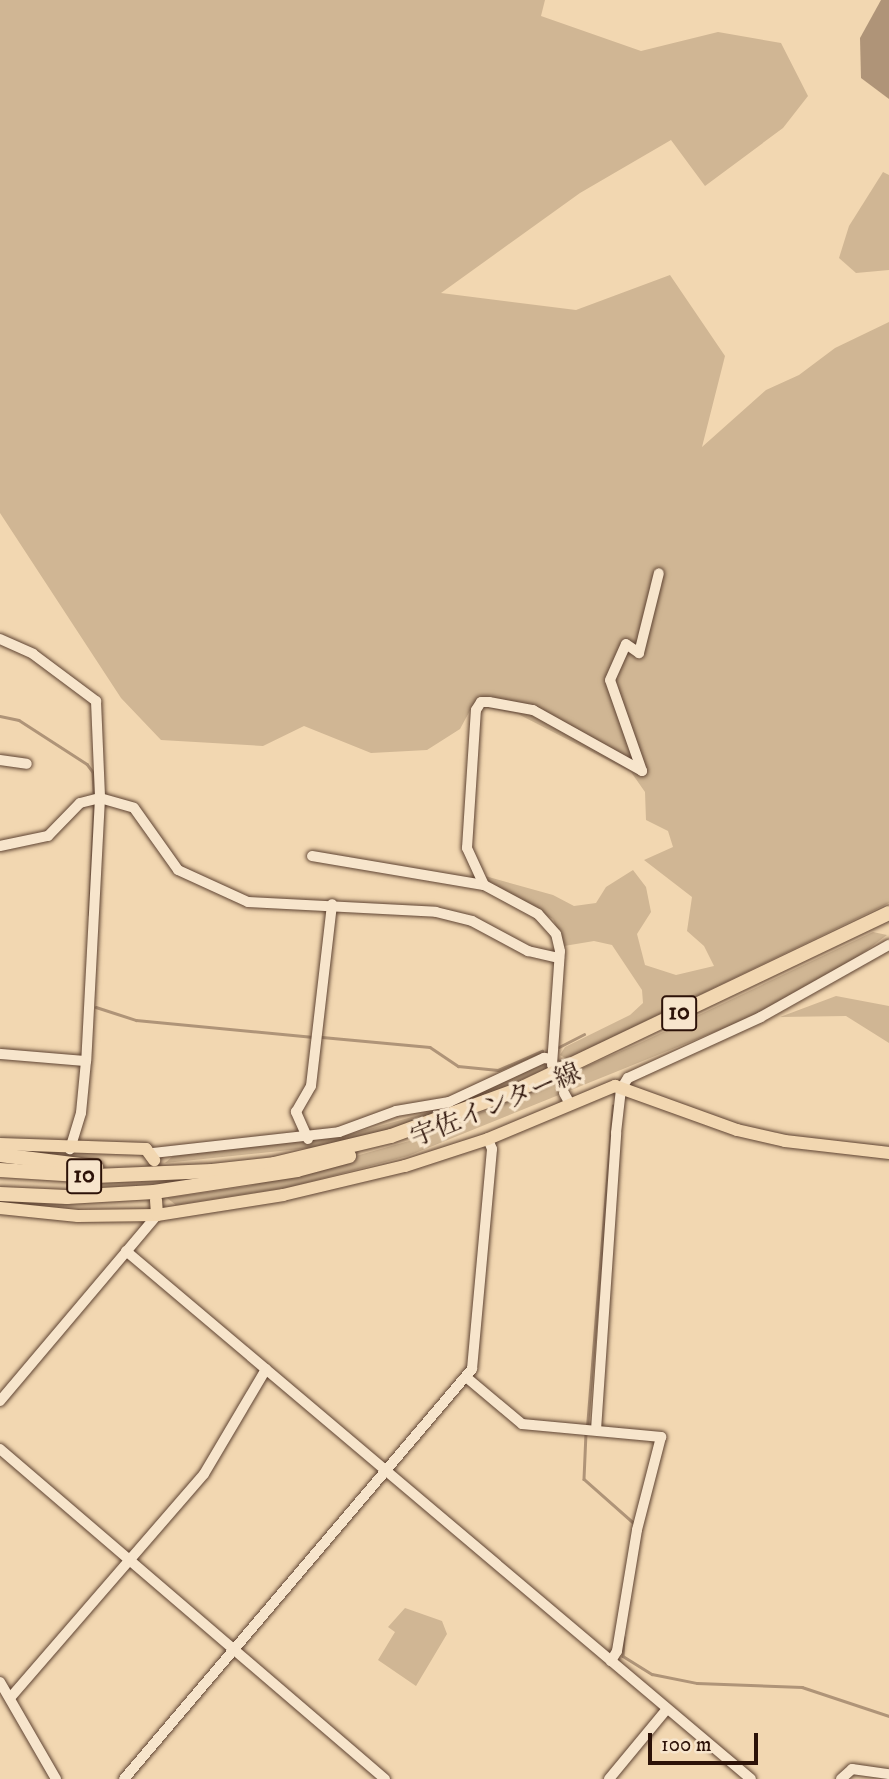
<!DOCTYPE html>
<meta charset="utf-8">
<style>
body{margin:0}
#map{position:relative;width:889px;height:1779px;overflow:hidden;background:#f2d7b1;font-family:"IM FELL DW Pica","Noto Serif JP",serif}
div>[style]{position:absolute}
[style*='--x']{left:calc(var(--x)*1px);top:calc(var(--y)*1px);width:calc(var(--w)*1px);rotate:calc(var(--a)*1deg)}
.green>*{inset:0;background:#d0b694}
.water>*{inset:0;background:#af9478}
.stream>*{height:2.5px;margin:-1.25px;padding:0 1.25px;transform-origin:1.25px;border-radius:1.25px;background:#af9478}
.minor-tunnel>*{height:10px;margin-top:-5px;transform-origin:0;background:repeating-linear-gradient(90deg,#d4b998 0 10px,transparent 0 15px)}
.roads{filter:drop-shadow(0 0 2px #5e4332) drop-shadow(0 0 2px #5e4332)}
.minor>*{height:10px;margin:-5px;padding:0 5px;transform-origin:5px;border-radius:5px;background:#f7e5cc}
.major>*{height:12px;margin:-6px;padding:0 6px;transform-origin:6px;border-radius:6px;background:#f2d7b1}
.highway>*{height:14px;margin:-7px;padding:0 7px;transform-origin:7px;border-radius:7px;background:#f2d7b1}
span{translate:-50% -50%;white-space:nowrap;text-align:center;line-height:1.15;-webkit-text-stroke:7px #f7e5cc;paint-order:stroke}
.shield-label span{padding:2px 5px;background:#f7e5cc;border:2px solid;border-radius:5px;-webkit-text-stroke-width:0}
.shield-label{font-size:24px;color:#2c1208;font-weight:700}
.street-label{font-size:26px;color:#2c1208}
.scale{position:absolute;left:648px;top:1733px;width:110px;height:32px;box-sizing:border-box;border:4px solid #2c1208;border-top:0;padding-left:9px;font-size:21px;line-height:24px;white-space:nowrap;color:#2c1208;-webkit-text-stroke:5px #f7e5cc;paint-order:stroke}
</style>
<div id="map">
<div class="green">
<i style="clip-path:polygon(0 0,545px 0,541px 16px,641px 51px,718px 32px,781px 43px,808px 96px,783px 128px,705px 186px,671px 140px,580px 193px,441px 293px,576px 310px,670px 275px,725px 356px,702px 447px,766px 390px,799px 375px,835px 348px,889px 322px,889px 903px,567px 1059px,560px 1055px,565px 1047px,630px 1015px,643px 1003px,642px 990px,612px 945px,594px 941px,564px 946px,553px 919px,493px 887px,485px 876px,553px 895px,574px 906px,596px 903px,606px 887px,633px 870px,646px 887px,651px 912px,637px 934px,645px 965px,676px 975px,714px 966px,704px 946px,687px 931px,692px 897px,644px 860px,673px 847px,668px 831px,646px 820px,645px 792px,631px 772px,518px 714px,473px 705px,460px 729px,427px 750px,371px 753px,304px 726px,263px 746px,161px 740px,121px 698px,0 513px)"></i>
<i style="clip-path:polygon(883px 172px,889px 175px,889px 270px,856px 273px,839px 258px,849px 226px)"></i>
<i style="clip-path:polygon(873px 932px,887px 935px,806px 995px,408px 1156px,290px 1187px,176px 1205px,167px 1198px,249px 1186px,427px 1136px,642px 1042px)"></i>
<i style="clip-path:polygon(836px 996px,889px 1006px,889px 1043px,846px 1016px,780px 1017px)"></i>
<i style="clip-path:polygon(543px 1063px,548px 1068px,439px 1116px,338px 1145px,165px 1163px,173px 1156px,344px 1136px,444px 1108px)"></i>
<i style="clip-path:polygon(405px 1608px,442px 1621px,447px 1634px,416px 1686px,378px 1660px,395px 1632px,388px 1627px)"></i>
</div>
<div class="water">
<i style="clip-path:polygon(881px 0,889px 0,889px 99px,861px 78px,860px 38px)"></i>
</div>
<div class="stream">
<i style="--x:0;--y:716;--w:19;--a:12"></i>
<i style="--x:19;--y:720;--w:81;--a:32.9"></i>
<i style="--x:87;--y:764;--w:10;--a:53"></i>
<i style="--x:93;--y:772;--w:20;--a:87"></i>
<i style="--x:89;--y:915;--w:112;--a:-87.4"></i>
<i style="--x:96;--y:1007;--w:42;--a:18"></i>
<i style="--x:136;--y:1020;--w:178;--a:5.5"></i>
<i style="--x:322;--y:1037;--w:108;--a:5.3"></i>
<i style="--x:430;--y:1047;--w:34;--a:34"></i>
<i style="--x:458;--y:1066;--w:40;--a:5.7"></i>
<i style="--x:498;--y:1070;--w:48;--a:-23.4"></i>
<i style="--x:559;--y:1047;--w:28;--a:-27"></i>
<i style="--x:587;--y:1427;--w:322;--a:-85.4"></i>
<i style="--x:586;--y:1433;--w:46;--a:92.5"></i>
<i style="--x:584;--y:1479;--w:69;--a:41.5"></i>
<i style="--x:624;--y:1637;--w:19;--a:93"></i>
<i style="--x:623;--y:1656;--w:34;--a:32"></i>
<i style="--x:652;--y:1674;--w:46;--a:11.3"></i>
<i style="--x:697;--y:1683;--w:105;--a:2.2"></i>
<i style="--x:802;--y:1687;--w:92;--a:18.4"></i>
</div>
<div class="minor-tunnel">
<i style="--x:554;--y:1068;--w:27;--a:68"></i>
</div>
<div class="roads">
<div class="minor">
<i style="--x:0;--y:639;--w:36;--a:24"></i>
<i style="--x:33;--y:654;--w:79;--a:36.7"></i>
<i style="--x:96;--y:701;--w:97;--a:87.6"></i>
<i style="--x:100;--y:798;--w:263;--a:93"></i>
<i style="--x:86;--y:1061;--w:52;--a:95.5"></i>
<i style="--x:81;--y:1113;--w:38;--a:107"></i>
<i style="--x:0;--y:760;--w:27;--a:8"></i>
<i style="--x:0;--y:846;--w:49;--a:-11.8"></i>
<i style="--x:48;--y:836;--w:46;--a:-45.9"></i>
<i style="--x:80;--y:803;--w:21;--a:-14"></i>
<i style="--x:100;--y:798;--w:35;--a:16"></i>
<i style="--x:134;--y:808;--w:76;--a:54.6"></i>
<i style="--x:178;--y:870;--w:77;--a:24.6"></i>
<i style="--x:248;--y:902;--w:188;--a:3"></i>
<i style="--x:436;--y:912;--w:37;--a:14"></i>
<i style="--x:472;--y:921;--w:64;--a:28.2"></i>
<i style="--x:528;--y:951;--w:32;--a:13"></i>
<i style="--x:312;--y:856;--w:174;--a:9.6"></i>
<i style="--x:0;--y:1054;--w:86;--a:4.7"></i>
<i style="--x:552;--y:1065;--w:114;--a:-86"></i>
<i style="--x:560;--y:951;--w:17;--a:-103"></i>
<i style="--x:556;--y:934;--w:27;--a:-132"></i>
<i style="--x:538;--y:914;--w:61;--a:-151.8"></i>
<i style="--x:484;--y:885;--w:41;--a:-114.7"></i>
<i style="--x:467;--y:848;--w:138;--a:-86.3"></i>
<i style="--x:476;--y:710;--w:9;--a:-58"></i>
<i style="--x:481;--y:702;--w:8;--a:0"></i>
<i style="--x:489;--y:702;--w:45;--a:10.3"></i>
<i style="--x:533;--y:710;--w:125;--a:29.2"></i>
<i style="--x:642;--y:771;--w:96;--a:-109.4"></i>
<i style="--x:610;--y:680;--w:39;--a:-66"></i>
<i style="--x:626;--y:644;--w:16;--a:35"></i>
<i style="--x:639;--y:653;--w:82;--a:-76"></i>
<i style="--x:564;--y:1093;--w:13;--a:61"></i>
<i style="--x:308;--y:1139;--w:30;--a:-114"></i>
<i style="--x:296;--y:1112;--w:30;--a:-60"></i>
<i style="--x:311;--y:1086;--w:183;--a:-83.4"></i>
<i style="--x:153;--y:1153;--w:187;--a:-6.4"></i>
<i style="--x:339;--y:1132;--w:61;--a:-20.2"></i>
<i style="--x:396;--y:1111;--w:54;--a:-9.6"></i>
<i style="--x:449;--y:1102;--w:105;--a:-24.9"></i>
<i style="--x:544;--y:1058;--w:8;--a:7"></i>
<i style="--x:126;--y:1251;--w:818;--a:40.19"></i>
<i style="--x:466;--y:1377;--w:73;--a:40"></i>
<i style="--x:522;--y:1424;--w:140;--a:5.3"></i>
<i style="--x:661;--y:1437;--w:96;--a:104.5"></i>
<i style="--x:637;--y:1530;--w:123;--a:99.4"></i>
<i style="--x:617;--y:1651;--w:12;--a:121"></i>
<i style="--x:0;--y:1401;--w:243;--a:-49.8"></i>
<i style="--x:596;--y:1430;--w:298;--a:-86.1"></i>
<i style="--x:616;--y:1133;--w:44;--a:-83.5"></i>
<i style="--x:621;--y:1089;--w:13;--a:-58"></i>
<i style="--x:628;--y:1078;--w:146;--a:-24.6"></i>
<i style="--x:761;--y:1017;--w:147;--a:-29.4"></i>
<i style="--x:0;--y:1449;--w:507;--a:40.6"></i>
<i style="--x:0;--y:1682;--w:112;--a:60"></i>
<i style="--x:10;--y:1698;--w:296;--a:-49.1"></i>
<i style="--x:204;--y:1474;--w:122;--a:-59.4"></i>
<i style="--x:124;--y:1779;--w:538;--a:-49.68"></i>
<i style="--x:472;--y:1369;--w:221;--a:-84.8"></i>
<i style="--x:492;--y:1149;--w:11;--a:-112"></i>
<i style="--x:609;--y:1779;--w:91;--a:-50.4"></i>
<i style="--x:841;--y:1779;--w:15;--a:-42"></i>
<i style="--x:852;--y:1769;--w:37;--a:8"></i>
</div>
<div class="major">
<i style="--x:0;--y:1144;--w:146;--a:2"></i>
<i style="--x:146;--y:1149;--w:14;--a:54"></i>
<i style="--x:156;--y:1200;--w:15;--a:86"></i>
<i style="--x:0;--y:1208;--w:78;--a:5.9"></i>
<i style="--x:78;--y:1216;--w:79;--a:-0.7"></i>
<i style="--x:157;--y:1215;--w:128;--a:-9"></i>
<i style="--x:283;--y:1195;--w:125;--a:-13.4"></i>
<i style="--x:405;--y:1166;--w:87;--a:-18"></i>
<i style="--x:488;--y:1139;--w:138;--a:-22.7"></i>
<i style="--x:615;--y:1086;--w:130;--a:19.8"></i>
<i style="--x:737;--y:1130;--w:49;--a:12.9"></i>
<i style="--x:785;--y:1141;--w:105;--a:6.6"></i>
</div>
<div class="highway">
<i style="--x:0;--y:1155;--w:97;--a:7.1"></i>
<i style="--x:0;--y:1170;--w:95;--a:3.6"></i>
<i style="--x:95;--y:1176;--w:117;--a:-2.4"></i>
<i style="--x:212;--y:1171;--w:62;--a:-6.4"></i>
<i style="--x:274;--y:1164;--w:120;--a:-13.5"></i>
<i style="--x:391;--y:1136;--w:137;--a:-20"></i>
<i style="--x:520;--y:1089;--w:409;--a:-25.5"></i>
<i style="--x:0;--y:1194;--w:67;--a:2.6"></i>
<i style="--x:67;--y:1197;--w:87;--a:-3.3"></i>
<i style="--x:154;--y:1192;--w:145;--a:-8.7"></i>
<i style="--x:297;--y:1170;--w:54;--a:-15.1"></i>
</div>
</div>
<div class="shield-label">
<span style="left:679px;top:1013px">10</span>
<span style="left:84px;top:1176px">10</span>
</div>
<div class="street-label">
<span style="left:496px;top:1106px;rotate:-22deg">宇佐インター線</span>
</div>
<div class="scale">100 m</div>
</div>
